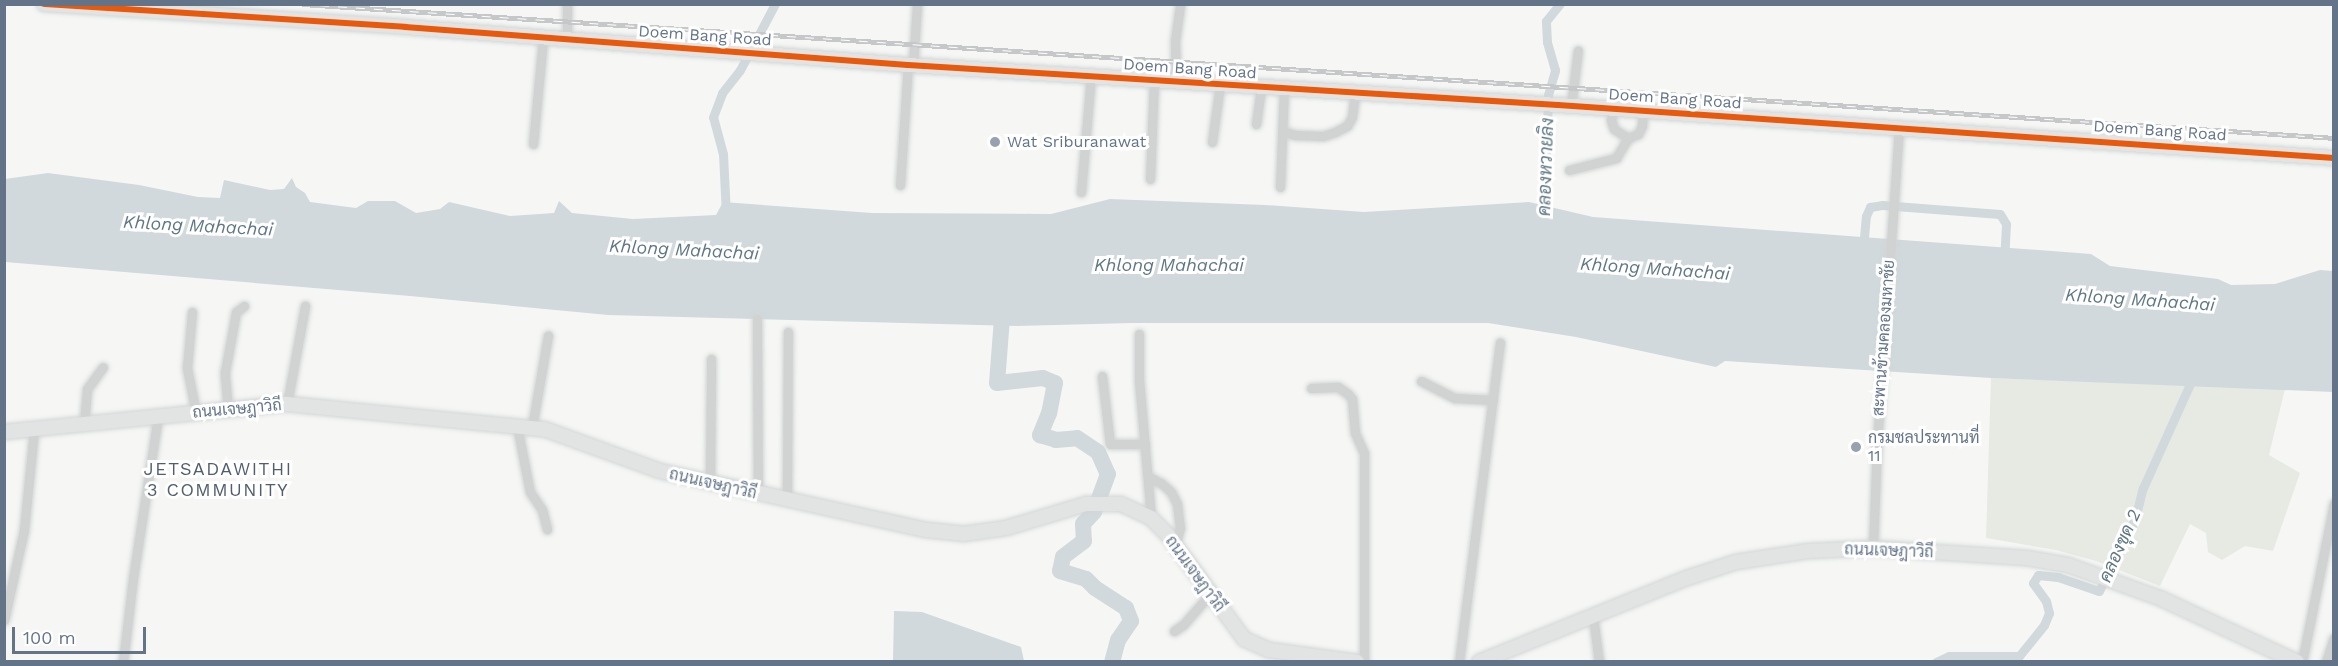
<!DOCTYPE html>
<meta charset="utf-8">
<style>
body{margin:0}
#map{position:relative;width:2338px;height:666px;overflow:hidden;background:#f6f7f5;font-family:"Work Sans",Sarabun,sans-serif}
div>[style]{position:absolute}
[style*='--x']{left:calc(var(--x)*1px);top:calc(var(--y)*1px);width:calc(var(--w)*1px);rotate:calc(var(--a)*1deg)}
.green>*{inset:0;background:#e6eae3}
.water>*{inset:0;background:#d1d9dc}
.canal>*{height:9px;margin:-4.5px;padding:0 4.5px;transform-origin:4.5px;border-radius:4.5px;background:#d1d9dc}
.river>*{height:16px;margin:-8px;padding:0 8px;transform-origin:8px;border-radius:8px;background:#d1d9dc}
.roads{filter:drop-shadow(0 0 2px #d2d5d6) drop-shadow(0 0 2px #d2d5d6)}
.street>*{height:9px;margin:-4.5px;padding:0 4.5px;transform-origin:4.5px;border-radius:4.5px;background:#d1d2d2}
.secondary>*{height:14px;margin:-7px;padding:0 7px;transform-origin:7px;border-radius:7px;background:#e2e3e3}
.rail>*{height:5px;margin-top:-2.5px;transform-origin:0;background:repeating-linear-gradient(90deg,#fff 0 9px,#c6c7c9 0 18px);box-sizing:border-box;border-block:2px solid #c6c7c9}
.cycleway>*{height:6px;margin:-3px;padding:0 3px;transform-origin:3px;border-radius:3px;background:#e8590c}
.dots>*{width:16px;height:16px;translate:-50% -50%;box-sizing:border-box;border:3px solid #fff;border-radius:50%}
span{translate:-50% -50%;white-space:nowrap;text-align:center;line-height:1.15;-webkit-text-stroke:6px #fff;paint-order:stroke}
.street-label{font-size:16px;color:#637489}
.poi-label{font-size:16px;color:#637489}
.left{translate:0 -50%;text-align:left}
.water-label{font-size:18px;color:#5f7784;font-style:italic}
.neighbourhood-label{font-size:18px;color:#525e6d;letter-spacing:1.5px}
.frame{position:absolute;inset:0;border:6px solid #637489;pointer-events:none}
.scale{position:absolute;left:12px;top:627px;width:134px;height:27px;box-sizing:border-box;border:3px solid #637489;border-top:0;padding-left:8px;font-size:18px;line-height:21px;white-space:nowrap;color:#637489;-webkit-text-stroke:4px #fff;paint-order:stroke}
</style>
<div id="map">
<div class="green">
<i style="clip-path:polygon(1991px 378px,2285px 389px,2269px 455px,2300px 473px,2273px 551px,2245px 546px,2222px 560px,2208px 552px,2206px 533px,2190px 524px,2160px 586px,2096px 561px,2056px 550px,1986px 538px)"></i>
</div>
<div class="water">
<i style="clip-path:polygon(48px 173px,139px 185px,198px 197px,220px 198px,224px 180px,270px 190px,284px 189px,292px 178px,296px 187px,305px 193px,310px 202px,356px 208px,368px 201px,395px 201px,416px 213px,440px 209px,449px 202px,510px 216px,554px 213px,559px 201px,572px 213px,633px 219px,716px 215px,723px 202px,872px 213px,1051px 214px,1110px 199px,1265px 205px,1364px 212px,1529px 202px,1593px 217px,2091px 254px,2110px 266px,2218px 279px,2231px 285px,2275px 284px,2320px 270px,2333px 271px,2333px 392px,1991px 378px,1725px 361px,1716px 367px,1576px 337px,1488px 323px,1133px 323px,1016px 326px,608px 315px,410px 296px,5px 262px,5px 179px)"></i>
<i style="clip-path:polygon(894px 611px,922px 612px,1021px 647px,1024px 661px,893px 661px)"></i>
</div>
<div class="canal">
<i style="--x:726;--y:215;--w:61;--a:-92.8"></i>
<i style="--x:723;--y:154;--w:38;--a:-105"></i>
<i style="--x:713;--y:117;--w:26;--a:-69"></i>
<i style="--x:722;--y:93;--w:29;--a:-52"></i>
<i style="--x:740;--y:70;--w:75;--a:-62.1"></i>
<i style="--x:1544;--y:217;--w:122;--a:-88.1"></i>
<i style="--x:1548;--y:95;--w:26;--a:-74"></i>
<i style="--x:1555;--y:70;--w:29;--a:-106"></i>
<i style="--x:1547;--y:42;--w:21;--a:-93"></i>
<i style="--x:1546;--y:21;--w:22;--a:-51"></i>
<i style="--x:1863;--y:249;--w:33;--a:-85"></i>
<i style="--x:1866;--y:216;--w:10;--a:-66"></i>
<i style="--x:1870;--y:207;--w:12;--a:-9"></i>
<i style="--x:1882;--y:205;--w:118;--a:4.4"></i>
<i style="--x:2000;--y:214;--w:12;--a:59"></i>
<i style="--x:2006;--y:224;--w:35;--a:93"></i>
<i style="--x:1936;--y:662;--w:14;--a:-25"></i>
<i style="--x:1949;--y:656;--w:70;--a:0"></i>
<i style="--x:2019;--y:656;--w:40;--a:-51"></i>
<i style="--x:2044;--y:625;--w:13;--a:-67"></i>
<i style="--x:2049;--y:613;--w:12;--a:-104"></i>
<i style="--x:2046;--y:601;--w:22;--a:-126"></i>
<i style="--x:2033;--y:583;--w:9;--a:-58"></i>
<i style="--x:2038;--y:575;--w:20;--a:6"></i>
<i style="--x:2058;--y:577;--w:43;--a:18.9"></i>
<i style="--x:2099;--y:591;--w:80;--a:-63.4"></i>
<i style="--x:2135;--y:519;--w:32;--a:-76"></i>
<i style="--x:2143;--y:488;--w:124;--a:-65.7"></i>
</div>
<div class="river">
<i style="--x:1003;--y:305;--w:78;--a:94.4"></i>
<i style="--x:997;--y:383;--w:46;--a:-6.2"></i>
<i style="--x:1043;--y:378;--w:13;--a:23"></i>
<i style="--x:1055;--y:383;--w:31;--a:101"></i>
<i style="--x:1049;--y:413;--w:24;--a:112"></i>
<i style="--x:1040;--y:435;--w:17;--a:17"></i>
<i style="--x:1056;--y:440;--w:21;--a:-5"></i>
<i style="--x:1077;--y:438;--w:25;--a:34"></i>
<i style="--x:1098;--y:452;--w:24;--a:66"></i>
<i style="--x:1108;--y:474;--w:40;--a:110.2"></i>
<i style="--x:1094;--y:512;--w:16;--a:133"></i>
<i style="--x:1083;--y:524;--w:17;--a:87"></i>
<i style="--x:1084;--y:541;--w:26;--a:143"></i>
<i style="--x:1063;--y:557;--w:14;--a:102"></i>
<i style="--x:1060;--y:571;--w:27;--a:17"></i>
<i style="--x:1086;--y:579;--w:13;--a:45"></i>
<i style="--x:1095;--y:588;--w:37;--a:33"></i>
<i style="--x:1126;--y:608;--w:14;--a:69"></i>
<i style="--x:1131;--y:621;--w:23;--a:124"></i>
<i style="--x:1118;--y:640;--w:23;--a:105"></i>
</div>
<div class="roads">
<div class="street">
<i style="--x:567;--y:4;--w:35;--a:90"></i>
<i style="--x:913;--y:65;--w:61;--a:-86.2"></i>
<i style="--x:1176;--y:81;--w:40;--a:-91.4"></i>
<i style="--x:1175;--y:41;--w:37;--a:-82"></i>
<i style="--x:1571;--y:106;--w:56;--a:-82.9"></i>
<i style="--x:1613;--y:109;--w:11;--a:100"></i>
<i style="--x:1611;--y:120;--w:9;--a:72"></i>
<i style="--x:1614;--y:129;--w:17;--a:33"></i>
<i style="--x:1628;--y:138;--w:11;--a:-22"></i>
<i style="--x:1638;--y:134;--w:9;--a:-63"></i>
<i style="--x:1642;--y:126;--w:16;--a:-86"></i>
<i style="--x:1256;--y:124;--w:37;--a:-82"></i>
<i style="--x:1282;--y:131;--w:14;--a:17"></i>
<i style="--x:1295;--y:135;--w:28;--a:2"></i>
<i style="--x:1323;--y:136;--w:13;--a:-18"></i>
<i style="--x:1335;--y:132;--w:13;--a:-27"></i>
<i style="--x:1347;--y:126;--w:10;--a:-61"></i>
<i style="--x:1352;--y:117;--w:25;--a:-83"></i>
<i style="--x:1212;--y:142;--w:59;--a:-82.1"></i>
<i style="--x:533;--y:144;--w:106;--a:-84.6"></i>
<i style="--x:1569;--y:170;--w:49;--a:-14.3"></i>
<i style="--x:1616;--y:158;--w:23;--a:-59"></i>
<i style="--x:1150;--y:179;--w:99;--a:-87.7"></i>
<i style="--x:900;--y:185;--w:120;--a:-86.2"></i>
<i style="--x:1280;--y:187;--w:99;--a:-87.7"></i>
<i style="--x:1081;--y:192;--w:116;--a:-85.1"></i>
<i style="--x:192;--y:312;--w:56;--a:95.1"></i>
<i style="--x:187;--y:368;--w:46;--a:78.7"></i>
<i style="--x:757;--y:319;--w:175;--a:89.7"></i>
<i style="--x:1139;--y:334;--w:46;--a:90"></i>
<i style="--x:1139;--y:380;--w:139;--a:85"></i>
<i style="--x:1102;--y:376;--w:68;--a:83.3"></i>
<i style="--x:1110;--y:444;--w:35;--a:0"></i>
<i style="--x:1421;--y:381;--w:38;--a:27"></i>
<i style="--x:1455;--y:398;--w:38;--a:3"></i>
<i style="--x:1311;--y:388;--w:27;--a:-2"></i>
<i style="--x:1338;--y:387;--w:12;--a:35"></i>
<i style="--x:1348;--y:394;--w:6;--a:51"></i>
<i style="--x:1352;--y:399;--w:34;--a:85"></i>
<i style="--x:1355;--y:433;--w:22;--a:66"></i>
<i style="--x:1364;--y:453;--w:209;--a:90"></i>
<i style="--x:287;--y:404;--w:100;--a:-79.6"></i>
<i style="--x:228;--y:410;--w:38;--a:-95"></i>
<i style="--x:225;--y:372;--w:61;--a:-79.6"></i>
<i style="--x:236;--y:312;--w:10;--a:-37"></i>
<i style="--x:84;--y:424;--w:35;--a:-85"></i>
<i style="--x:87;--y:389;--w:27;--a:-54"></i>
<i style="--x:517;--y:426;--w:67;--a:78.9"></i>
<i style="--x:530;--y:492;--w:22;--a:56"></i>
<i style="--x:542;--y:510;--w:20;--a:75"></i>
<i style="--x:532;--y:427;--w:93;--a:-80.1"></i>
<i style="--x:1149;--y:477;--w:13;--a:27"></i>
<i style="--x:1161;--y:483;--w:13;--a:42"></i>
<i style="--x:1171;--y:492;--w:13;--a:63"></i>
<i style="--x:1177;--y:504;--w:24;--a:83"></i>
<i style="--x:1180;--y:528;--w:18;--a:106"></i>
<i style="--x:710;--y:483;--w:124;--a:-89.5"></i>
<i style="--x:787;--y:501;--w:169;--a:-89.7"></i>
<i style="--x:1873;--y:548;--w:105;--a:-87.8"></i>
<i style="--x:1877;--y:443;--w:316;--a:-86"></i>
<i style="--x:1593;--y:616;--w:46;--a:82.6"></i>
<i style="--x:4;--y:620;--w:92;--a:-77.5"></i>
<i style="--x:24;--y:530;--w:101;--a:-84.3"></i>
<i style="--x:1174;--y:631;--w:11;--a:-34"></i>
<i style="--x:1183;--y:625;--w:41;--a:-48.9"></i>
<i style="--x:123;--y:662;--w:85;--a:-83.2"></i>
<i style="--x:133;--y:578;--w:163;--a:-81.2"></i>
<i style="--x:1459;--y:662;--w:322;--a:-82.7"></i>
<i style="--x:2302;--y:662;--w:162;--a:-78.6"></i>
<i style="--x:2326;--y:662;--w:25;--a:-72"></i>
</div>
<div class="secondary">
<i style="--x:44;--y:4;--w:362;--a:3.6"></i>
<i style="--x:405;--y:27;--w:504;--a:4.32"></i>
<i style="--x:908;--y:65;--w:651;--a:3.52"></i>
<i style="--x:1558;--y:105;--w:778;--a:3.91"></i>
<i style="--x:4;--y:432;--w:284;--a:-5.7"></i>
<i style="--x:287;--y:404;--w:258;--a:5.6"></i>
<i style="--x:544;--y:429;--w:123;--a:19.9"></i>
<i style="--x:660;--y:471;--w:273;--a:12.5"></i>
<i style="--x:927;--y:530;--w:36;--a:6"></i>
<i style="--x:963;--y:534;--w:43;--a:-7.9"></i>
<i style="--x:1006;--y:528;--w:84;--a:-16.7"></i>
<i style="--x:1086;--y:504;--w:35;--a:0"></i>
<i style="--x:1121;--y:504;--w:33;--a:25"></i>
<i style="--x:1151;--y:518;--w:24;--a:45"></i>
<i style="--x:1168;--y:535;--w:129;--a:53.8"></i>
<i style="--x:1244;--y:639;--w:27;--a:24"></i>
<i style="--x:1269;--y:650;--w:89;--a:7.8"></i>
<i style="--x:1479;--y:662;--w:224;--a:-22"></i>
<i style="--x:1687;--y:578;--w:52;--a:-18.1"></i>
<i style="--x:1736;--y:562;--w:74;--a:-8.6"></i>
<i style="--x:1809;--y:551;--w:64;--a:-2.7"></i>
<i style="--x:1873;--y:548;--w:154;--a:3.7"></i>
<i style="--x:2027;--y:558;--w:42;--a:9.7"></i>
<i style="--x:2068;--y:565;--w:100;--a:19.9"></i>
<i style="--x:2162;--y:599;--w:149;--a:25"></i>
</div>
</div>
<div class="rail">
<i style="--x:302;--y:4;--w:2036;--a:3.77"></i>
</div>
<div class="cycleway">
<i style="--x:44;--y:4;--w:362;--a:3.6"></i>
<i style="--x:405;--y:27;--w:504;--a:4.32"></i>
<i style="--x:908;--y:65;--w:651;--a:3.52"></i>
<i style="--x:1558;--y:105;--w:778;--a:3.91"></i>
</div>
<div class="dots">
<i style="left:995px;top:142px;background:#96a2af"></i>
<i style="left:1856px;top:447px;background:#96a2af"></i>
</div>
<div class="street-label">
<span style="left:705px;top:36px;rotate:4deg">Doem Bang Road</span>
<span style="left:1190px;top:69px;rotate:4deg">Doem Bang Road</span>
<span style="left:1675px;top:99px;rotate:4deg">Doem Bang Road</span>
<span style="left:2160px;top:131px;rotate:4deg">Doem Bang Road</span>
<span style="left:1884px;top:338px;rotate:-86deg">สะพานข้ามคลองมหาชัย</span>
<span style="left:237px;top:409px;rotate:-5deg">ถนนเจษฎาวิถี</span>
<span style="left:713px;top:484px;rotate:13deg">ถนนเจษฎาวิถี</span>
<span style="left:1889px;top:551px;rotate:2deg">ถนนเจษฎาวิถี</span>
<span style="left:1195px;top:574px;rotate:54deg">ถนนเจษฎาวิถี</span>
</div>
<div class="poi-label">
<span class="left" style="left:1007px;top:142px">Wat Sriburanawat</span>
<span class="left" style="left:1868px;top:447px">กรมชลประทานที่<br>11</span>
</div>
<div class="water-label">
<span style="left:1546px;top:167px;rotate:-88deg">คลองหวายลิง</span>
<span style="left:198px;top:226px;rotate:3deg">Khlong Mahachai</span>
<span style="left:684px;top:250px;rotate:3deg">Khlong Mahachai</span>
<span style="left:1169px;top:265px">Khlong Mahachai</span>
<span style="left:1655px;top:269px;rotate:4deg">Khlong Mahachai</span>
<span style="left:2140px;top:300px;rotate:4deg">Khlong Mahachai</span>
<span style="left:2120px;top:546px;rotate:-66deg">คลองขุด 2</span>
</div>
<div class="neighbourhood-label">
<span style="left:218px;top:480px">JETSADAWITHI<br>3 COMMUNITY</span>
</div>
<div class="frame"></div>
<div class="scale">100 m</div>
</div>
